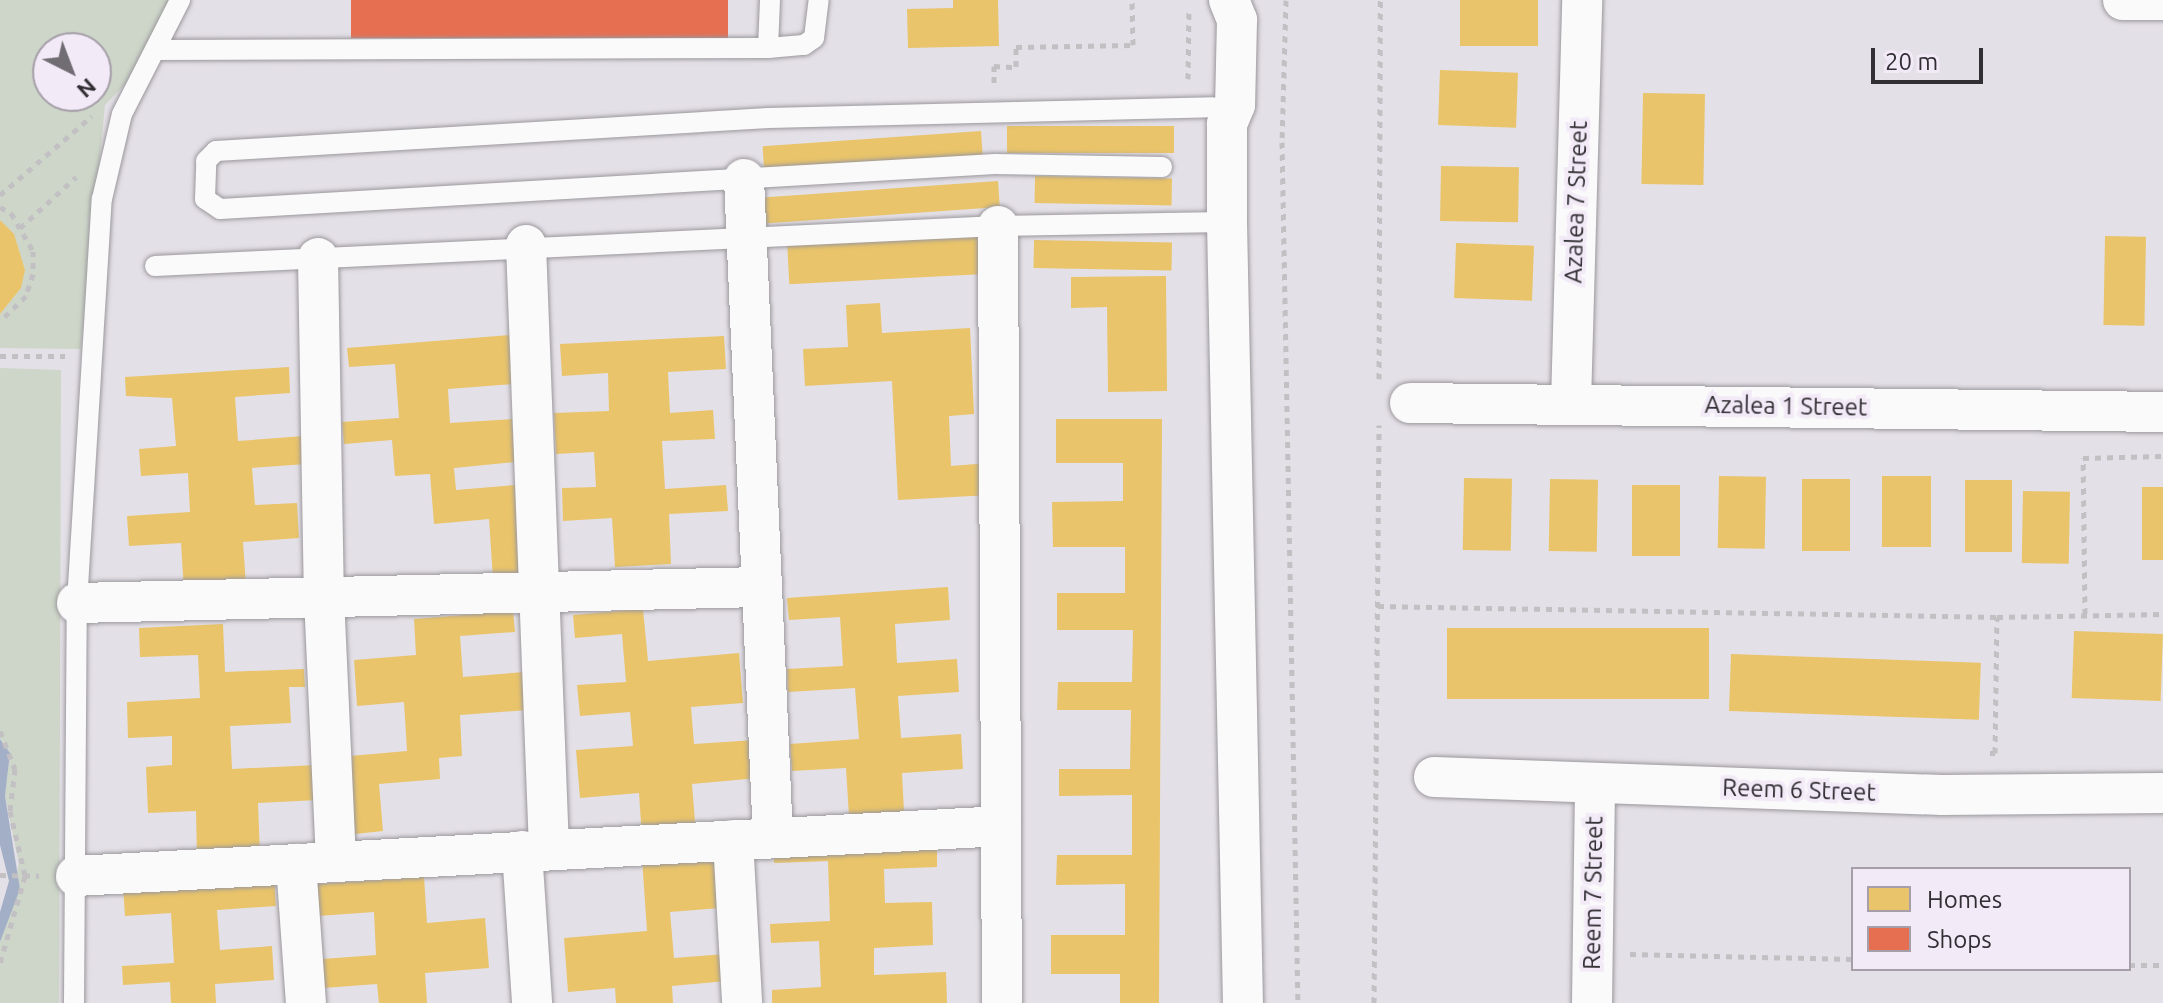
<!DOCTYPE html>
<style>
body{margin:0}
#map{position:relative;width:2163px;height:1003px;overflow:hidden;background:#e4e0e7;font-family:Ubuntu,sans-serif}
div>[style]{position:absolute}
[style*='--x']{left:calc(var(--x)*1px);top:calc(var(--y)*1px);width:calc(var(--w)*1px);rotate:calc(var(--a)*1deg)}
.green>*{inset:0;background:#cdd6c8}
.water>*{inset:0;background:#a3afc7}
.homes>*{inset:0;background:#e9c46a;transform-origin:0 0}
.shops>*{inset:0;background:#e76f51;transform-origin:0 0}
.path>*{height:5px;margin-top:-2.5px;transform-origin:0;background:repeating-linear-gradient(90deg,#c2c0c3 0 6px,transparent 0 12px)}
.roads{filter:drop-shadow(0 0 2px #9b989d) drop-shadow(0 0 2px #9b989d)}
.lane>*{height:20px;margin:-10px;padding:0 10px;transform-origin:10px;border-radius:10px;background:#fbfafb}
.street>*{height:40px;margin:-20px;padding:0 20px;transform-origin:20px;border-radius:20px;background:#fbfafb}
span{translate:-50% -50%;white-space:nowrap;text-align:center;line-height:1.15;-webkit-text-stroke:8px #f3eaf7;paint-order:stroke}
.street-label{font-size:24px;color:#322f34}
.legend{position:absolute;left:1851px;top:867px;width:280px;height:104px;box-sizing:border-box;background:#f3eaf7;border:2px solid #a69fa9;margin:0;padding:10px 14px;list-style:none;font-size:24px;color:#322f34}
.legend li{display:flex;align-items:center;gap:16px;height:40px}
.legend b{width:40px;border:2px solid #a69fa9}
.north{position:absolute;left:32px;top:32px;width:80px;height:80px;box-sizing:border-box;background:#f3eaf7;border:2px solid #a69fa9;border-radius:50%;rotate:138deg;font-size:22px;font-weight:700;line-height:32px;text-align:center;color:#322f34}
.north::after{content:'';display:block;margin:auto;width:28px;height:36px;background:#706d73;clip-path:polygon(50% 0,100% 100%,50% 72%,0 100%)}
.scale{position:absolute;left:1871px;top:48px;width:112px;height:36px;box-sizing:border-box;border:4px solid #322f34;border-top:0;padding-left:10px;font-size:24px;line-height:28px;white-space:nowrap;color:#322f34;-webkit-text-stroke:6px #f3eaf7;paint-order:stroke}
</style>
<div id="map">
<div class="green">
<i style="clip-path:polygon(evenodd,0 0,178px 0,177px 31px,105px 105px,81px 349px,0 348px,0 314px,21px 288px,25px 270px,14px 235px,0 220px,0 0,48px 48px,96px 48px,96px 96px,48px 96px,48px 48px)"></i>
<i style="clip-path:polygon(0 368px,61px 370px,59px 1003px,0 1003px,0 943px,19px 864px,5px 796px,10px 753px,0 738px)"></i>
</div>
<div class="water">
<i style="clip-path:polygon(0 739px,10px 753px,5px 796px,20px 889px,0 942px,0 912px,9px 881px,0 845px)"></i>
</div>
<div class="homes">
<i style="clip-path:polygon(953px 0,998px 0,999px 46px,908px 48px,907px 9px,953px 8px)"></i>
<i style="left:1460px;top:0;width:78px;height:46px"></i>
<i style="left:1440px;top:70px;width:78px;height:55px;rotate:2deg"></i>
<i style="left:1643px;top:93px;width:62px;height:91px;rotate:1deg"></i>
<i style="left:1007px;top:126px;width:167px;height:27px"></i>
<i style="left:981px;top:131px;width:27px;height:219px;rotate:86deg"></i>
<i style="left:1441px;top:166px;width:78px;height:55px;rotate:1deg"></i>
<i style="left:1035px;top:176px;width:137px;height:27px;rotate:1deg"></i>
<i style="left:998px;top:181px;width:26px;height:236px;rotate:86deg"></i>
<i style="clip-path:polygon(0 220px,14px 234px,25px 270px,21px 288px,0 314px)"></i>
<i style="left:982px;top:235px;width:39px;height:195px;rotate:87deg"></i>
<i style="left:2105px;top:236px;width:41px;height:89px;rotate:1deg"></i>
<i style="left:1034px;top:240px;width:138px;height:28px;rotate:1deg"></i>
<i style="left:1456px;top:243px;width:78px;height:55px;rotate:2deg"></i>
<i style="clip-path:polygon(1166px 276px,1167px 391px,1108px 392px,1107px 307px,1071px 308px,1071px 277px)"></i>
<i style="clip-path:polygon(880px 303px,882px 333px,970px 328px,974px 414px,949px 416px,951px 466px,989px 463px,990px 495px,898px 500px,892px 381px,805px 386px,803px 349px,848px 347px,846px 305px)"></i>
<i style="clip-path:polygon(510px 335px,514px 384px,448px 389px,450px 423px,512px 419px,515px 462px,454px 468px,456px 490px,515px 485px,522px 577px,493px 579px,489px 519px,434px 524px,430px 474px,395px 476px,392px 440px,344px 444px,342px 422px,399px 418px,395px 364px,349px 367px,347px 348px)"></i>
<i style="clip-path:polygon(724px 336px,726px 369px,668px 372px,670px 413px,713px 410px,715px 439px,662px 441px,665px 489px,726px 485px,728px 511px,669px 514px,671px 564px,615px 567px,612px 518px,563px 521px,562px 488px,596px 487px,594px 452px,556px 454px,554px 413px,609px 411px,608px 373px,562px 376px,560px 344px)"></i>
<i style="clip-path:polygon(289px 367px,290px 393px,235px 397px,238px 441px,304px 436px,306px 464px,252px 468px,255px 505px,297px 503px,299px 538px,243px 542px,246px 586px,184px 591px,181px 543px,129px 546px,127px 516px,190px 512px,188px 473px,141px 476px,139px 449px,176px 446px,172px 398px,126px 396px,125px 377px)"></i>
<i style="clip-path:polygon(1056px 419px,1162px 419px,1159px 1003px,1120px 1003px,1120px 974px,1051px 974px,1051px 935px,1125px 935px,1125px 884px,1056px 885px,1057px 855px,1132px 855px,1132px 795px,1059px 796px,1059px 769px,1130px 769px,1131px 710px,1057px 710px,1058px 682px,1132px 682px,1133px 630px,1057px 630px,1057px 593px,1125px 593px,1125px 547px,1053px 547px,1052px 502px,1123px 501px,1123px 463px,1056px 463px)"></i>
<i style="left:1719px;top:476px;width:47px;height:72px;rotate:1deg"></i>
<i style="left:1882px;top:476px;width:49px;height:71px"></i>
<i style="left:1464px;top:478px;width:48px;height:72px;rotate:1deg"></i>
<i style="left:1550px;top:479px;width:48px;height:72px;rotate:1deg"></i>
<i style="left:1802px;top:479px;width:48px;height:72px"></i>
<i style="left:1965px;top:480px;width:47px;height:72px"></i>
<i style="left:1632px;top:485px;width:48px;height:71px"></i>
<i style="left:2142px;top:487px;width:21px;height:73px"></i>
<i style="left:2023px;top:491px;width:47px;height:72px;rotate:1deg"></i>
<i style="clip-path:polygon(948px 587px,950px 620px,895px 624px,897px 663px,957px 659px,959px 692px,898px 696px,901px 738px,961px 734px,963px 769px,902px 773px,904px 812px,849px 816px,846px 768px,792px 771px,790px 744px,859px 739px,855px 688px,788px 692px,787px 669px,843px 666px,840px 617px,789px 620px,787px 598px)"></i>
<i style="clip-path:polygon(643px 609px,648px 661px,739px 653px,743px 703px,691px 707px,694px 744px,756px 740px,758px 778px,692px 784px,696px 834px,642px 838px,639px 793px,580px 798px,576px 750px,633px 746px,630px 712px,580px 716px,577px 685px,626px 682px,622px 634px,575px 638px,573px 615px)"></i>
<i style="clip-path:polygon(513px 611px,515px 632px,460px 636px,463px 677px,524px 672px,527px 710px,460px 715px,462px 756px,439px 758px,440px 779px,379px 784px,383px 831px,355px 834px,350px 756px,407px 751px,404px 702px,357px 706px,354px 660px,416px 655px,414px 619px)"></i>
<i style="clip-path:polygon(223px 624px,225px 672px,304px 669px,305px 687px,289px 687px,291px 723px,230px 726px,232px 769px,317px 765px,318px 800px,258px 803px,260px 855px,197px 857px,196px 811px,148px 813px,146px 767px,172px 765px,172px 736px,128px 738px,127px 702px,200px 698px,198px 655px,140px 657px,139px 628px)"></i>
<i style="left:1709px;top:628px;width:71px;height:262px;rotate:90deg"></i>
<i style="left:2074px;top:631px;width:89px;height:67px;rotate:2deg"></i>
<i style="left:1731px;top:654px;width:250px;height:57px;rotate:2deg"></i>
<i style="clip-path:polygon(937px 841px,937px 867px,884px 869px,885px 903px,932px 902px,933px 945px,874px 948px,874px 975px,946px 972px,947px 1003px,772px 1003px,772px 990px,821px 987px,819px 941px,771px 943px,770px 924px,830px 921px,828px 861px,774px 863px,774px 847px)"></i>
<i style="clip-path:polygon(716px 853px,720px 908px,670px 912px,674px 958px,725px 954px,727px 981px,672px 986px,673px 1003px,616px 1003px,615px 988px,568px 992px,564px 938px,647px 931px,642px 858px)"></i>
<i style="clip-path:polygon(274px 877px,276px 906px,217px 910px,220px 950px,272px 946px,274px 980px,215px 984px,216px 1003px,171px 1003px,170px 982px,123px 985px,122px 966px,174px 963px,171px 913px,125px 916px,123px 887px)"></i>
<i style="clip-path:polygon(424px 877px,427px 923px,485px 918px,489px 968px,425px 973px,427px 1003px,379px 1003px,377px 984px,324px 988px,322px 959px,376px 955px,374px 912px,318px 916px,317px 884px)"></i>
</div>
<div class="shops">
<i style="left:351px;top:0;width:377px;height:38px"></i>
</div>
<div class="path">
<i style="--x:1286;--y:0;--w:142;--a:91.6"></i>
<i style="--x:1282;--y:142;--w:861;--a:88.94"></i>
<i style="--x:1188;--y:79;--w:70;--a:-89.2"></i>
<i style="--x:994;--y:83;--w:17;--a:-90"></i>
<i style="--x:994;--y:66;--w:22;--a:3"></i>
<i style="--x:1016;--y:67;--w:20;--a:-90"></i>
<i style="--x:1016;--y:47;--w:117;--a:-1"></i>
<i style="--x:1133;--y:45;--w:45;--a:-91.3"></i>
<i style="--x:0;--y:195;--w:121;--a:-40.7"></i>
<i style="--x:0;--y:207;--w:13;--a:29"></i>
<i style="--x:11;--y:213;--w:44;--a:59.9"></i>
<i style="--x:33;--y:251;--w:23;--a:90"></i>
<i style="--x:33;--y:274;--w:23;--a:108"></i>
<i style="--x:26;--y:296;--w:36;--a:136"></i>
<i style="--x:20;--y:228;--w:76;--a:-42.3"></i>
<i style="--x:0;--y:356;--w:65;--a:0"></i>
<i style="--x:1379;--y:379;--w:379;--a:-89.8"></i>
<i style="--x:1378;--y:606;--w:619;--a:1.02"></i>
<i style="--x:1997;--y:617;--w:166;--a:-1"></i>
<i style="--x:2085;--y:614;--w:156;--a:-90.7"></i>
<i style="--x:2083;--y:458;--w:80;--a:-1.4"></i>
<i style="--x:0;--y:731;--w:41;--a:68.5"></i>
<i style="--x:15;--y:769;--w:42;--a:96.8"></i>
<i style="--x:10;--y:811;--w:67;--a:77"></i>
<i style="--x:25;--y:876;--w:91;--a:106"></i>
<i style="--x:1990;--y:753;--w:5;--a:0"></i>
<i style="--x:1995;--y:753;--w:136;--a:-89.2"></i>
<i style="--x:0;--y:875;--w:39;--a:1"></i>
<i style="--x:1630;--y:954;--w:223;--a:1.3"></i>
<i style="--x:2129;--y:965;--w:34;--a:0"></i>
<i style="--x:1374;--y:1003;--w:578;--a:-89.5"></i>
</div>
<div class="roads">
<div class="lane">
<i style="--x:768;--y:48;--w:48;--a:-87.6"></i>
<i style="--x:155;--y:50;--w:613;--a:-0.19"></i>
<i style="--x:768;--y:48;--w:36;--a:-5"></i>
<i style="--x:804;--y:45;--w:12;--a:-35"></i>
<i style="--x:814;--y:38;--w:38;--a:-83"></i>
<i style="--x:1162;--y:167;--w:167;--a:-179"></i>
<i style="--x:995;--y:164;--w:776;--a:176.68"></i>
<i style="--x:220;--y:209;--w:18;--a:-146"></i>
<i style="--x:205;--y:199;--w:38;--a:-88"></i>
<i style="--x:206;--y:161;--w:14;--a:-45"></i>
<i style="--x:216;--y:151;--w:553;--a:-3.42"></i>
<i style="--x:768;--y:118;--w:445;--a:-1.4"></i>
<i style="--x:155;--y:266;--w:844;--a:-2.72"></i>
<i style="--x:998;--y:226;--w:229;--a:-1"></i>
<i style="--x:74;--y:1003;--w:400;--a:-89.6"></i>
<i style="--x:77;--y:603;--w:405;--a:-86.5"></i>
<i style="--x:102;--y:199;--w:87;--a:-76.8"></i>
<i style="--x:122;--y:114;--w:128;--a:-63"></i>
</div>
<div class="street">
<i style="--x:1229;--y:0;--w:22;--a:68"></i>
<i style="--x:1237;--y:20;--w:85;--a:91.3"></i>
<i style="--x:1235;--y:105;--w:21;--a:113"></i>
<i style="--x:1227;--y:124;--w:98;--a:90"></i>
<i style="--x:1227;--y:222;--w:781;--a:88.83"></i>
<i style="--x:2123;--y:0;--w:40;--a:0"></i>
<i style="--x:744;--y:179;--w:660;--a:87.48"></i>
<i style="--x:998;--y:226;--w:777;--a:89.71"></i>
<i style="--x:526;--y:245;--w:605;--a:87.82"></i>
<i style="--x:318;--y:258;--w:339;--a:89"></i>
<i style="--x:324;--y:597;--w:264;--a:87.4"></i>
<i style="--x:1410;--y:403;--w:753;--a:0.68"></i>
<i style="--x:1571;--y:403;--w:403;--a:-88.4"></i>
<i style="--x:77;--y:603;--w:682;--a:-1.34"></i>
<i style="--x:1434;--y:777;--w:508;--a:2.03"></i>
<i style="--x:1942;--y:795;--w:221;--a:-0.5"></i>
<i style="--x:733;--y:840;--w:163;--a:86.8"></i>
<i style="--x:522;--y:851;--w:152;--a:86.2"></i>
<i style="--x:296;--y:864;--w:139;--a:85.9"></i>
<i style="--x:76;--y:876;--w:926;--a:-3.09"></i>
<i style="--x:1592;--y:1003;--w:219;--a:-89.2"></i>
</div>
</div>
<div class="street-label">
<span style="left:1576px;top:202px;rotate:-88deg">Azalea 7 Street</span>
<span style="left:1786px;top:406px;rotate:1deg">Azalea 1 Street</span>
<span style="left:1799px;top:790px;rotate:2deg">Reem 6 Street</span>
<span style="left:1593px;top:893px;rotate:-89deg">Reem 7 Street</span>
</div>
<ul class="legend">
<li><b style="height:22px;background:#e9c46a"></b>Homes</li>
<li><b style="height:22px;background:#e76f51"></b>Shops</li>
</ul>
<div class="north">N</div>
<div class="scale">20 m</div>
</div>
